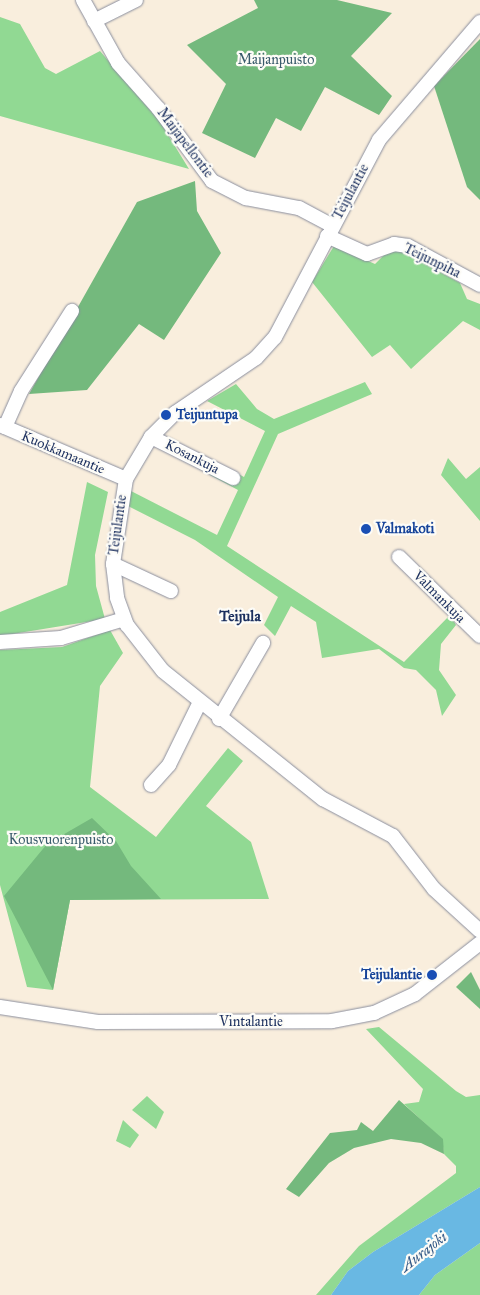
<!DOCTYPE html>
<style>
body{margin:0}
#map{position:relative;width:480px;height:1295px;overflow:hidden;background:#f9eedd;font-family:"IM FELL Great Primer",serif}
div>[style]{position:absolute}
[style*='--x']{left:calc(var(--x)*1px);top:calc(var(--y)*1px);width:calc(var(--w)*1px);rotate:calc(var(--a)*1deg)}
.green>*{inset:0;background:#91d993}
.forest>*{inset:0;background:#74b97d}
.water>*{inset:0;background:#69b8e3}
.roads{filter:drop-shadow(0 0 1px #8a8e9e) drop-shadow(0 0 1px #8a8e9e)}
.minor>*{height:14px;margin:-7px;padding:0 7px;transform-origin:7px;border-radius:7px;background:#fff}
.dots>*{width:14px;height:14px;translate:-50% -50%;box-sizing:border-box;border:2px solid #fdfcf7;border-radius:50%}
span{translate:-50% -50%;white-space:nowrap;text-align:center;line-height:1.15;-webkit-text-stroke:4.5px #fdfcf7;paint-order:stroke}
.park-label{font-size:14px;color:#385a6b}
.street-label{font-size:14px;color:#1b2f5e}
.transit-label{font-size:14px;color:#164399;font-weight:700}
.left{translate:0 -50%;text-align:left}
.right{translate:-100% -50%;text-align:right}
.neighbourhood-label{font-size:15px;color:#1b2f5e;font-weight:700}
.water-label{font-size:15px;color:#325886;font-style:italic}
</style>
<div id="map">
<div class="green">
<i style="clip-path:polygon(0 17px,20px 24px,45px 68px,56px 74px,100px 51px,160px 122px,189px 169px,0 116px)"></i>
<i style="clip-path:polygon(334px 246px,375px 264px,389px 250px,401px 250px,460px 283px,467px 299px,480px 304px,480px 330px,463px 321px,411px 369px,390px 345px,372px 357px,312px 282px)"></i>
<i style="clip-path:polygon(365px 382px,372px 394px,278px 434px,227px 546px,404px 662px,450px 615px,456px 625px,441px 644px,439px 670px,456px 695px,442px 716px,436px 690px,416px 670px,404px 668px,379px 649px,322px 658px,316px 622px,291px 606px,275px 636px,264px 625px,278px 597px,195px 540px,128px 506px,131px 491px,217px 535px,238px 490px,210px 475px,216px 462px,244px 477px,265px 431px,207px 401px,236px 384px,257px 409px,274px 419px)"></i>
<i style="clip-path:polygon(448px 458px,466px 479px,480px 467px,480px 521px,441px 475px)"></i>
<i style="clip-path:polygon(87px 482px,108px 492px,95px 555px,96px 586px,105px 619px,0 636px,0 612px,67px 585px)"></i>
<i style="clip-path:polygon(110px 630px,123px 653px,100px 686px,90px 787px,156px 837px,228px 748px,243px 761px,206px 806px,251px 842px,269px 899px,70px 900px,53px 990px,27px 987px,0 885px,0 650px,62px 647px)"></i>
<i style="clip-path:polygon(379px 1027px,456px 1091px,466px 1097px,480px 1095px,480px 1187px,373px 1252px,348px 1271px,331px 1295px,316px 1295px,359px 1246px,456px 1173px,456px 1166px,444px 1154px,442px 1139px,404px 1104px,419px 1102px,423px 1089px,366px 1029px)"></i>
<i style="clip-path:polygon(147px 1096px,164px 1112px,156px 1129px,132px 1110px)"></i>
<i style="clip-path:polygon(123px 1120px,139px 1135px,130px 1148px,116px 1141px)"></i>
<i style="clip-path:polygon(480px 1243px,480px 1295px,419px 1295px,435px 1275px)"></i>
</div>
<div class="forest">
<i style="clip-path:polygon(254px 0,337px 0,392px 13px,351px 56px,392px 96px,379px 115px,325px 87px,301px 131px,276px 118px,255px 158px,202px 133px,226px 84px,187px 45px,258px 8px)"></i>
<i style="clip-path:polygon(480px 39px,480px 200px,467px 187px,434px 86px)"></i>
<i style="clip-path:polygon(195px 181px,197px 211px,221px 253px,164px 340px,139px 324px,87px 390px,29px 394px,137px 202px)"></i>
<i style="clip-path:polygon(92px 818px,116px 841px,131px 866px,161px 899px,70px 900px,53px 990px,4px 896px,47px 844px)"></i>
<i style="clip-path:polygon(471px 972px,480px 990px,480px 1009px,456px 987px)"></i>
<i style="clip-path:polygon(399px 1100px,443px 1139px,444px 1154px,421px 1143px,391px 1139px,354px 1148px,329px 1163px,299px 1197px,286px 1189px,330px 1133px,357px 1130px,361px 1122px,373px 1131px)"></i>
</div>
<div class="water">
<i style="clip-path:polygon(480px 1187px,480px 1243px,435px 1275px,419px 1295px,331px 1295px,348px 1271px,373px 1252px)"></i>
</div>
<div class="roads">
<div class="minor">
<i style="--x:83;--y:0;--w:72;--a:60.9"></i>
<i style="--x:118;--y:63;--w:60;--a:48.4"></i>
<i style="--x:158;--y:108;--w:91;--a:53.5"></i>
<i style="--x:212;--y:181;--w:38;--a:27"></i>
<i style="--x:246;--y:198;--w:54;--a:10.7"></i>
<i style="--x:299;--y:208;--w:38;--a:28"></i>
<i style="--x:94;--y:21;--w:47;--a:-26.6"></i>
<i style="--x:480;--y:22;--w:155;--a:130.6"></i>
<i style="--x:379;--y:140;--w:223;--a:117.8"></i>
<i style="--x:275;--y:337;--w:28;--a:132"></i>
<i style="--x:256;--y:358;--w:98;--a:145.8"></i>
<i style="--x:175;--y:413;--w:34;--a:135"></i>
<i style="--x:151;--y:437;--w:49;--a:120.8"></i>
<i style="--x:126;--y:479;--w:86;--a:98.7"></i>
<i style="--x:113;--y:564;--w:34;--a:83"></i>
<i style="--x:117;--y:598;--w:29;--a:70"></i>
<i style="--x:127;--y:625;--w:58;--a:52"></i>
<i style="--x:163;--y:671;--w:205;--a:38.7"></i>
<i style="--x:323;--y:799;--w:79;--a:27.9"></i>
<i style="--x:393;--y:836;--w:67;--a:52.3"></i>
<i style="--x:434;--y:889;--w:62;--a:42.4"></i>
<i style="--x:327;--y:236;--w:44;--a:24.2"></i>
<i style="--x:367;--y:254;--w:29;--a:-20"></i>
<i style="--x:394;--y:244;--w:14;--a:8"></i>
<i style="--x:408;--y:246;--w:82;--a:28.4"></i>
<i style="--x:0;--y:425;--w:137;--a:23.2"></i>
<i style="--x:5;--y:427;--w:39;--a:-66"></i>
<i style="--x:21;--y:391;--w:95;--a:-57.5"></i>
<i style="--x:151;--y:437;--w:92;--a:26.6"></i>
<i style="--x:399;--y:557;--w:113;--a:44.3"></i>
<i style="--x:113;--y:564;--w:64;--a:25"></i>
<i style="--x:0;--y:642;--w:61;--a:-3.8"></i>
<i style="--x:61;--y:638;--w:66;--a:-16.8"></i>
<i style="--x:219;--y:719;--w:88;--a:-59.9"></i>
<i style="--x:151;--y:785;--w:27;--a:-48"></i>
<i style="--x:169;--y:765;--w:70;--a:-63.8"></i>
<i style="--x:0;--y:1007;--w:99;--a:8.7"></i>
<i style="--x:98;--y:1022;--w:234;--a:-0.2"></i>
<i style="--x:332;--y:1021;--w:43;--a:-10.8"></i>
<i style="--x:374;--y:1013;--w:45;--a:-24.9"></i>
<i style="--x:415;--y:994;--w:83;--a:-38.1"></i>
</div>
</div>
<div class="dots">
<i style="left:166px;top:415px;background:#1a4fb4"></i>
<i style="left:366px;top:529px;background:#1a4fb4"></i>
<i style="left:432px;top:975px;background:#1a4fb4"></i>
</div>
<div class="park-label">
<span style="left:276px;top:60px">Maijanpuisto</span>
<span style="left:61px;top:840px">Kousvuorenpuisto</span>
</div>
<div class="street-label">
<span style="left:185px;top:143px;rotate:53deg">Maijapellontie</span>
<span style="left:351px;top:192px;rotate:-62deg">Teijulantie</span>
<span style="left:432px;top:261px;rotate:26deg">Teijunpiha</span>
<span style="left:63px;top:453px;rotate:23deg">Kuokkamaantie</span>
<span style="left:192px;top:457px;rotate:27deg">Kosankuja</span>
<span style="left:118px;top:525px;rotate:-82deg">Teijulantie</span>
<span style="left:439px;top:597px;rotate:45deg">Valmankuja</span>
<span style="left:251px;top:1022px">Vintalantie</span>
</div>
<div class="transit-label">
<span class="left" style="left:176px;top:415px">Teijuntupa</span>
<span class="left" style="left:376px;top:529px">Valmakoti</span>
<span class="right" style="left:422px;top:975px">Teijulantie</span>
</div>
<div class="neighbourhood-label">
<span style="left:240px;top:617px">Teijula</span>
</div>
<div class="water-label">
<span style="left:424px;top:1252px;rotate:-38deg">Aurajoki</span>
</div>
</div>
